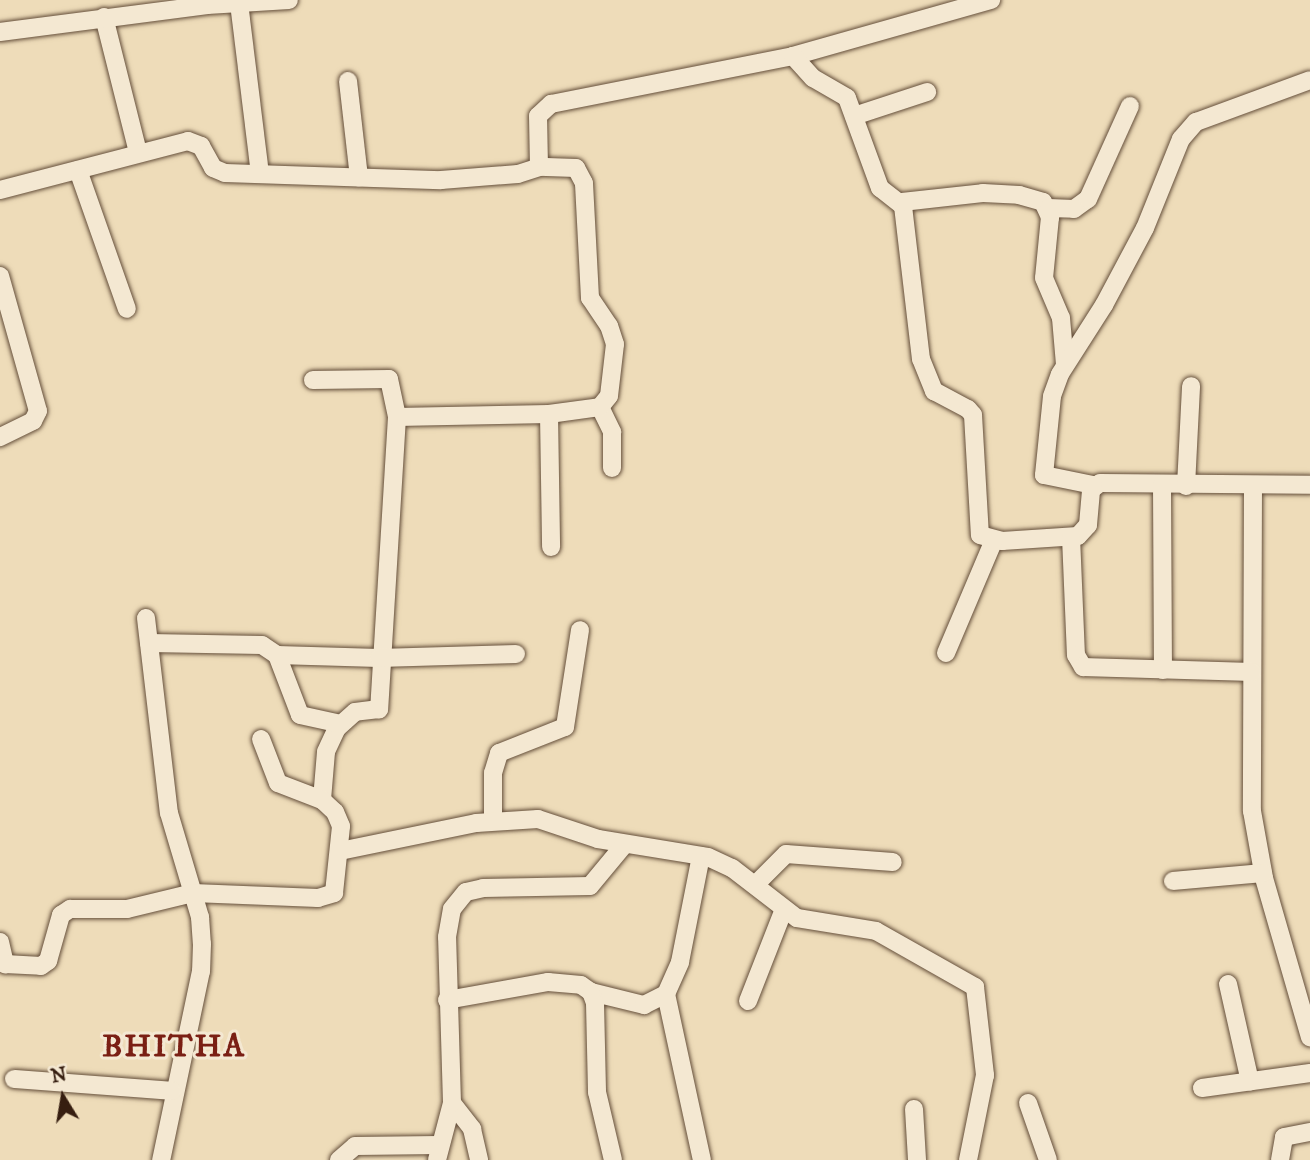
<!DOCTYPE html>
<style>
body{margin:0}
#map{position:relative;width:1310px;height:1160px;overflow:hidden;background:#eedcb9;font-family:"IM FELL DW Pica",serif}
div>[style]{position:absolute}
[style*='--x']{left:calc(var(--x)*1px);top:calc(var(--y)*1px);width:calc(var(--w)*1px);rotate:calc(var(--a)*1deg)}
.roads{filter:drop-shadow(0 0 2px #644e3a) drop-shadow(0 0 2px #644e3a)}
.street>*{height:18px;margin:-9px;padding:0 9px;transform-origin:9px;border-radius:9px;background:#f4e8d2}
span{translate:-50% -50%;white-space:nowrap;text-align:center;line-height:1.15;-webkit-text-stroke:6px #f4e8d2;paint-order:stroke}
.district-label{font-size:32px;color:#7a1f14;font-weight:700;letter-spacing:2px}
.north{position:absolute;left:28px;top:1062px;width:70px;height:70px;-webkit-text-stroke:5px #f4e8d2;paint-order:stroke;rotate:349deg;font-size:19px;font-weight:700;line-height:28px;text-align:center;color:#361e10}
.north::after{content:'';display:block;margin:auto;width:24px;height:32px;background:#361e10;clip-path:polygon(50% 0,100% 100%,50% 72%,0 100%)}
</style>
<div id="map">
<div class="roads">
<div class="street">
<i style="--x:239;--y:3;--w:171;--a:83"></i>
<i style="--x:104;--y:17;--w:139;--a:75.9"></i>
<i style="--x:0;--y:32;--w:209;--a:-7.4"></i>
<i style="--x:207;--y:5;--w:82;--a:-3.5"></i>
<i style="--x:793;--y:56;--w:206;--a:-15.8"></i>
<i style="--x:348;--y:81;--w:97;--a:83.5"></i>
<i style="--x:854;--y:116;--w:77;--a:-18.2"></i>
<i style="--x:78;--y:170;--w:147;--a:70.6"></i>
<i style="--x:0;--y:190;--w:194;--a:-14.6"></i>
<i style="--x:188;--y:141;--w:14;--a:21"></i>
<i style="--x:201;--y:146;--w:25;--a:61"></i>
<i style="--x:213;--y:168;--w:13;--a:23"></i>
<i style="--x:225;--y:173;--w:216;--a:1.9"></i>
<i style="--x:441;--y:180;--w:77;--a:-4.5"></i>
<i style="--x:518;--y:174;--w:22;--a:-18"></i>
<i style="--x:539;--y:167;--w:51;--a:-91.1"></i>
<i style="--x:538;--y:116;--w:18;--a:-43"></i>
<i style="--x:551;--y:104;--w:247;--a:-11.2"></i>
<i style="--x:793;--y:56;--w:30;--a:48"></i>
<i style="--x:813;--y:78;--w:39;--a:30"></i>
<i style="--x:847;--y:98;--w:96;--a:69.9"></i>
<i style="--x:880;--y:188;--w:29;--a:38"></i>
<i style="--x:903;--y:206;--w:154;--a:83.3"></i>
<i style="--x:921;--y:359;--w:35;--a:68"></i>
<i style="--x:934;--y:391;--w:38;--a:28"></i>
<i style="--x:968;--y:409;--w:8;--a:50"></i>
<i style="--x:973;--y:415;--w:120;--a:86.7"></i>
<i style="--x:980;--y:535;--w:23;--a:15"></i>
<i style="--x:1002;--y:541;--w:76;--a:-3.8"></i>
<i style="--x:1078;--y:536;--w:15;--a:-48"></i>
<i style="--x:1088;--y:525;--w:35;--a:-85"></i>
<i style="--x:1091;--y:490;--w:11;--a:-38"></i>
<i style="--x:1100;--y:483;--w:210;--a:0.5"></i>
<i style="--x:902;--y:202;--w:81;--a:-6.3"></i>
<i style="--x:983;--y:193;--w:36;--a:3"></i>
<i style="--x:1019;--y:195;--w:25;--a:16"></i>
<i style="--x:1043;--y:202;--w:17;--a:65"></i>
<i style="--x:1050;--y:217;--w:61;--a:95.6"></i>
<i style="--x:1044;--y:278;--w:43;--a:67"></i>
<i style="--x:1061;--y:318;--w:47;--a:85.1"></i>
<i style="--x:1049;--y:208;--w:25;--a:2"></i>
<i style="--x:1074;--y:209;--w:17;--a:-36"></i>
<i style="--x:1088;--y:199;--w:102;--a:-65.7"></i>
<i style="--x:0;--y:276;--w:140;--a:74.3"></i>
<i style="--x:38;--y:411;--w:11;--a:117"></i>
<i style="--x:33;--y:421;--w:37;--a:154"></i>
<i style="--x:313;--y:380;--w:76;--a:-0.8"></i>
<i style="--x:389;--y:379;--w:39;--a:78"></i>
<i style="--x:397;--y:417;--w:293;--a:93.5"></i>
<i style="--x:379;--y:709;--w:24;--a:173"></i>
<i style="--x:355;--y:712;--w:24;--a:138"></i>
<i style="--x:337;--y:728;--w:26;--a:115"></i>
<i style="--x:326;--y:752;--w:48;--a:94.8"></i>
<i style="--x:600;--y:407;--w:28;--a:64"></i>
<i style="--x:612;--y:432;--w:36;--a:90"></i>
<i style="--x:549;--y:414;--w:133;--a:89.1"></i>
<i style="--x:397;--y:417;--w:152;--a:-1.1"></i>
<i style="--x:549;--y:414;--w:51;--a:-7.8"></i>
<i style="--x:600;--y:407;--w:14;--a:-51"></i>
<i style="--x:609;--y:396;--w:52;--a:-83.4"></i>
<i style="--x:615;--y:344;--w:19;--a:-108"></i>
<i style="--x:609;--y:326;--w:34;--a:-124"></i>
<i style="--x:590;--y:298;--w:115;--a:-93"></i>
<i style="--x:584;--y:183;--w:17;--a:-118"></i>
<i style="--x:576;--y:168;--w:37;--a:-178"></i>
<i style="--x:1093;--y:485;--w:50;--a:-168.5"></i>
<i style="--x:1044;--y:475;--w:79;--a:-84.2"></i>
<i style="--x:1052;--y:396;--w:23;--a:-70"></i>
<i style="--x:1060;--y:374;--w:82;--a:-57.5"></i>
<i style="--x:1104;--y:305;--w:87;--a:-62"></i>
<i style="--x:1145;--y:228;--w:96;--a:-68"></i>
<i style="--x:1181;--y:139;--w:23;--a:-49"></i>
<i style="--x:1196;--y:122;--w:121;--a:-20.2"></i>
<i style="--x:1162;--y:485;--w:185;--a:89.7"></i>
<i style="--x:1253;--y:485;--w:326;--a:90.2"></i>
<i style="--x:1252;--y:811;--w:68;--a:79.8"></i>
<i style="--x:1264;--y:878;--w:166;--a:73.9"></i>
<i style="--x:1186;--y:486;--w:100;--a:-87.1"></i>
<i style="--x:1071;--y:537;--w:118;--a:87.6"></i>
<i style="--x:1076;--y:655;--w:14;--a:60"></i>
<i style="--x:1083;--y:667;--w:169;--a:1.7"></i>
<i style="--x:146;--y:618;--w:196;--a:83.3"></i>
<i style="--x:169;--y:813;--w:109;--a:73.4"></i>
<i style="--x:200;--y:917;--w:27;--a:86"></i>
<i style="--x:202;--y:944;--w:27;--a:92"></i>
<i style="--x:201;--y:971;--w:193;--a:101.9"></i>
<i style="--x:149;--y:643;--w:113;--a:1"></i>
<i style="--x:262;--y:645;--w:18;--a:34"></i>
<i style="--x:277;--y:655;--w:64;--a:69"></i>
<i style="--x:300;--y:715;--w:42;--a:12.4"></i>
<i style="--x:946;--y:653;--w:123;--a:-67"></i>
<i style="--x:277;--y:655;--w:102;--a:1.7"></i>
<i style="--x:379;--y:658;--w:137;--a:-1.7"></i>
<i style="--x:493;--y:820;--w:47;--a:-90"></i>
<i style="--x:493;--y:773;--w:21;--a:-73"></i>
<i style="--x:499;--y:753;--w:71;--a:-21.5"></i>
<i style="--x:565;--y:727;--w:98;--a:-81.2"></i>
<i style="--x:340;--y:851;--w:139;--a:-11.6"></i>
<i style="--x:476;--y:823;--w:62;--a:-3.7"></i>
<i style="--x:538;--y:819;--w:63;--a:18.4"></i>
<i style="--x:598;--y:839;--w:111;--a:9.3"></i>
<i style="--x:708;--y:857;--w:26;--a:25"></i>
<i style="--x:732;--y:868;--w:82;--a:37.6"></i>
<i style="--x:797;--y:918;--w:80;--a:9.3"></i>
<i style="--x:876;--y:931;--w:114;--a:29.5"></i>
<i style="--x:975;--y:987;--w:89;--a:83.5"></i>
<i style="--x:985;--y:1075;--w:87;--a:101.3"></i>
<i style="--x:1173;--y:881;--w:90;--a:-5.1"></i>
<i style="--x:755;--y:885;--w:44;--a:-45"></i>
<i style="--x:786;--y:854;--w:107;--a:4.3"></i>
<i style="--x:0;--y:942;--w:23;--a:77"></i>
<i style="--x:5;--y:964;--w:36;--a:3"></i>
<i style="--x:41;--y:966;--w:9;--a:-36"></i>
<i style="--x:48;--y:961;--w:48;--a:-74.2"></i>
<i style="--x:61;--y:915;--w:11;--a:-34"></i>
<i style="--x:70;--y:909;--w:57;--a:0"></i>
<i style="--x:127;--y:909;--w:68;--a:-13.6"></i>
<i style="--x:193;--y:893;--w:125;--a:2.3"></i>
<i style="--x:318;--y:898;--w:17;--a:-17"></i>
<i style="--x:334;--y:893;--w:67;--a:-84"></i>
<i style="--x:341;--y:826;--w:15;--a:-113"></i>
<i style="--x:335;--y:812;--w:18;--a:-137"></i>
<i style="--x:322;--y:800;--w:47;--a:-158.9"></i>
<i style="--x:278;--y:783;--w:47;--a:-111.1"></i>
<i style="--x:1228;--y:984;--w:100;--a:77.3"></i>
<i style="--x:591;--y:992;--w:55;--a:13.8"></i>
<i style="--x:644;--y:1005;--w:25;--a:-27"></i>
<i style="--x:666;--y:994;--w:35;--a:-66"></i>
<i style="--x:680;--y:962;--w:108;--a:-78.8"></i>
<i style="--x:666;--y:994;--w:170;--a:77.8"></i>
<i style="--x:447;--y:1000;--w:103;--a:-10.1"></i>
<i style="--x:548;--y:982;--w:33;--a:5"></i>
<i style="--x:581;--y:985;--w:12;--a:35"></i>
<i style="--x:591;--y:992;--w:12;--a:70"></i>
<i style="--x:595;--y:1003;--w:89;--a:88.7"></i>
<i style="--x:597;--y:1092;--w:70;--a:76.8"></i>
<i style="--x:748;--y:1001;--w:99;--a:-68.6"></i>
<i style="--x:14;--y:1079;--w:158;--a:4.3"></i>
<i style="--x:1202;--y:1088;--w:109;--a:-7.9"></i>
<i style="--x:452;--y:1103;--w:33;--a:52"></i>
<i style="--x:472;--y:1129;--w:32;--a:77"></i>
<i style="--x:1028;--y:1103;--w:60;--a:70.7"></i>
<i style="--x:914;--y:1109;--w:51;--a:86.6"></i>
<i style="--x:339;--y:1160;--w:21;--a:-41"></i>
<i style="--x:355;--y:1146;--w:84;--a:-0.7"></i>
<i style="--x:437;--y:1160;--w:59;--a:-75.3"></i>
<i style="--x:452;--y:1103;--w:166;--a:-91.7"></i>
<i style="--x:447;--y:937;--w:28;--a:-80"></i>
<i style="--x:452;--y:909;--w:22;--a:-51"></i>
<i style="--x:466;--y:892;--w:17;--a:-13"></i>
<i style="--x:483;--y:888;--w:107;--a:-1.1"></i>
<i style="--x:590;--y:886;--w:53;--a:-50.3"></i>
<i style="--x:1280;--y:1160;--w:23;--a:-80"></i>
<i style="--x:1284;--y:1137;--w:26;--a:-11"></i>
</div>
</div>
<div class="district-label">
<span style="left:174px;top:1047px">BHITHA</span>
</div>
<div class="north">N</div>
</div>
